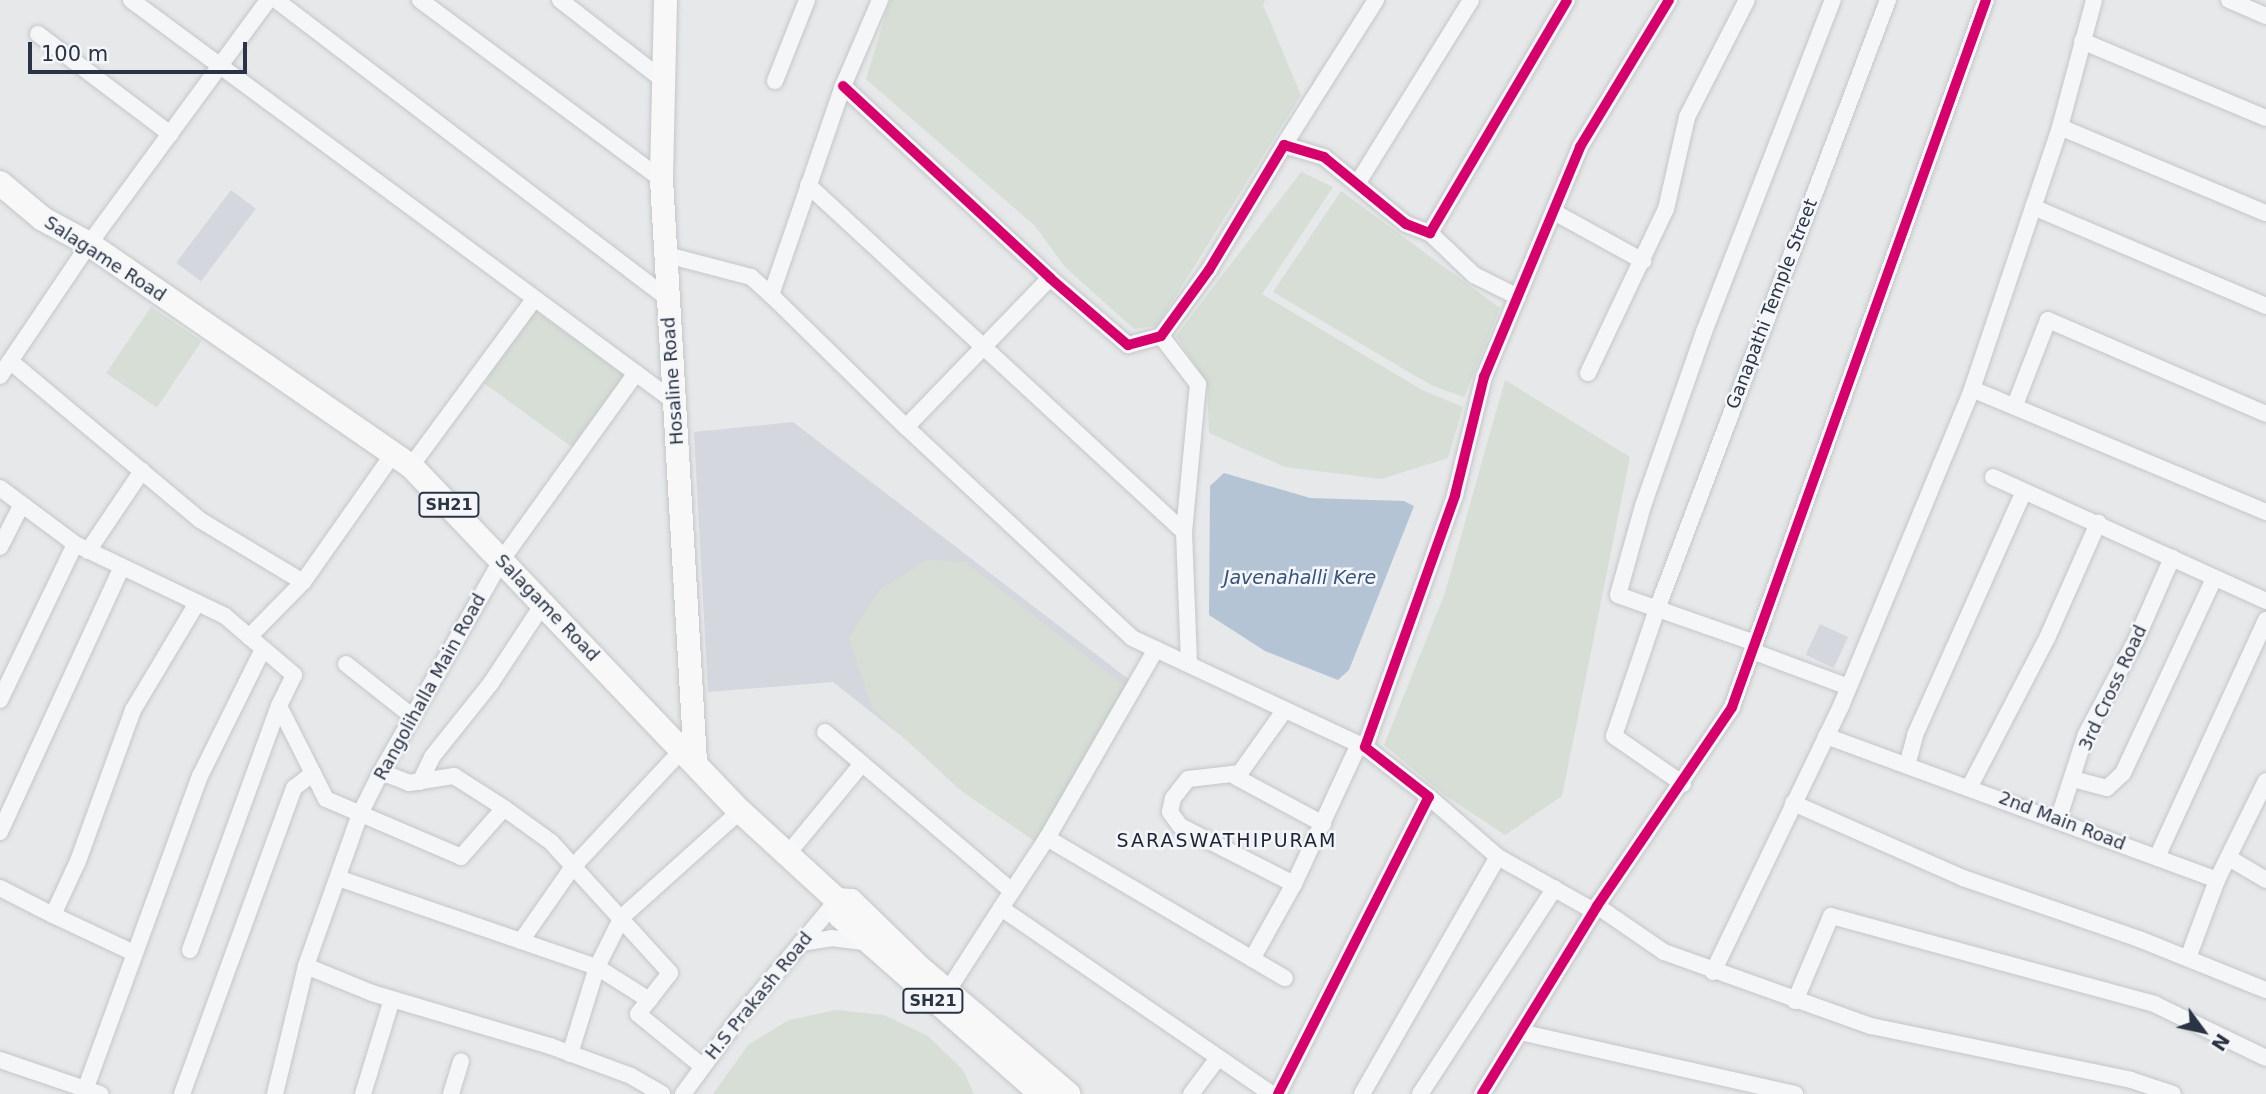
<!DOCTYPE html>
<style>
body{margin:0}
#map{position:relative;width:2266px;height:1094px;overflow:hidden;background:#e6e8ea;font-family:"DejaVu Sans",sans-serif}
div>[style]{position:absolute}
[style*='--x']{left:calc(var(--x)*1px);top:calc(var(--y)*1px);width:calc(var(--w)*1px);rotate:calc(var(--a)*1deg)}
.built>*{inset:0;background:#d4d7dd;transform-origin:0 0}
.green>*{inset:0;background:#d6ded6;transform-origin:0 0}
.water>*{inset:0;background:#b4c4d5}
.roads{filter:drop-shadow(0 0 2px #c4c6c8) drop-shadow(0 0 2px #c4c6c8)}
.street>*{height:16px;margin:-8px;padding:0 8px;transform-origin:8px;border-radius:8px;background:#f5f6f7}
.secondary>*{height:23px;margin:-11.5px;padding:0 11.5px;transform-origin:11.5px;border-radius:11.5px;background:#f8f8f8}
.primary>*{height:24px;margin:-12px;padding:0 12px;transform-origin:12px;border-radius:12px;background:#f8f8f8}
.cycleway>*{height:10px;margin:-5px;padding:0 5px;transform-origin:5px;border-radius:5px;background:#d6006c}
span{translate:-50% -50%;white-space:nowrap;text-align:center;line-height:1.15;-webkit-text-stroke:5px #f4f6f9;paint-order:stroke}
.shield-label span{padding:2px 5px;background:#f4f6f9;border:2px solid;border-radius:5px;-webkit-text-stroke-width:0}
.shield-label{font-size:16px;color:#2b3445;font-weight:700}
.street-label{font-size:18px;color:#2b3445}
.water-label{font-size:19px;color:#34527a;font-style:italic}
.neighbourhood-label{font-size:19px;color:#1d2536;letter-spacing:2px}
.north{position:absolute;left:2168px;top:996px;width:70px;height:70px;-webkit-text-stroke:5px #f4f6f9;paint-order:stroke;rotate:123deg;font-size:19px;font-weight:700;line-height:28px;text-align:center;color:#2b3445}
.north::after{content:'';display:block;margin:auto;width:24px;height:32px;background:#2b3445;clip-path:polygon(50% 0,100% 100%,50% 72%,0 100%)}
.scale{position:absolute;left:28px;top:42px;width:219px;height:32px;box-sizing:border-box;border:4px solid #2b3445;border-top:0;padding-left:9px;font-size:21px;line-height:24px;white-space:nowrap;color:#2b3445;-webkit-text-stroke:5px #f4f6f9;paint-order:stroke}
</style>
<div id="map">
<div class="built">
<i style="left:231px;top:190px;width:31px;height:91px;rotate:37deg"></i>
<i style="clip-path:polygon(793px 422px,1131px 681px,1036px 842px,833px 682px,708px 692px,694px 432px)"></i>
<i style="left:1820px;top:624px;width:31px;height:34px;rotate:25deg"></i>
</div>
<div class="green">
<i style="clip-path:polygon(890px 0,1265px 0,1263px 5px,1301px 95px,1157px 326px,1134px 329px,1065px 267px,1035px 226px,866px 79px)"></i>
<i style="clip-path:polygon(1301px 172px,1333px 187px,1262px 294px,1422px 390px,1463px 407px,1448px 458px,1381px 479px,1285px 467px,1209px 433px,1207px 383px,1176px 336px)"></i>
<i style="clip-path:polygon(1341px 191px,1500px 308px,1464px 397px,1431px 385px,1273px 292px)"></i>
<i style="left:151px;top:307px;width:61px;height:80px;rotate:34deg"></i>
<i style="left:536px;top:311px;width:109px;height:89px;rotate:36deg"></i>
<i style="clip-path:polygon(1505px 380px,1630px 457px,1562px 796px,1505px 835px,1446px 796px,1384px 745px,1445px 593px)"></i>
<i style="clip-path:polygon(928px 560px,965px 562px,1127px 688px,1036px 842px,960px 790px,872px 708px,849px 638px,880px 589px)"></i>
<i style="clip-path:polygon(836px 1010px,884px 1015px,928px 1036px,963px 1070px,974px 1094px,713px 1094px,748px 1045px,789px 1020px)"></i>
</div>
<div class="water">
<i style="clip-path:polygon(1224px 473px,1310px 498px,1404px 501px,1414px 506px,1349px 670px,1338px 680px,1265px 651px,1209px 615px,1210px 486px)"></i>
</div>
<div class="roads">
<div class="street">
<i style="--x:131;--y:0;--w:676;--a:36.46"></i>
<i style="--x:276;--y:0;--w:492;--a:37.3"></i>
<i style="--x:420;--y:0;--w:300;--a:36.6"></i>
<i style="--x:560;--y:0;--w:129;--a:37.8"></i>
<i style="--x:2229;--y:0;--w:40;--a:23.4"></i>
<i style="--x:38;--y:34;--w:166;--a:37.1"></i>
<i style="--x:2082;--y:41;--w:199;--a:22.7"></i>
<i style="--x:775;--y:81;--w:87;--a:-68.4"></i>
<i style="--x:843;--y:86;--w:282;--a:42.8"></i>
<i style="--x:1050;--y:278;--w:103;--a:40.7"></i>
<i style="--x:1128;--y:345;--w:34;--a:-15"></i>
<i style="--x:1161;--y:336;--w:82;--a:-54"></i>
<i style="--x:1209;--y:270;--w:146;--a:-59"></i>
<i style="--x:1284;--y:145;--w:42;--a:16.7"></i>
<i style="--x:1324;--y:157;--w:106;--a:39.3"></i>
<i style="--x:1406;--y:224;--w:26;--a:21"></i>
<i style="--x:1430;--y:233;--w:270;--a:-59.5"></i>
<i style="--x:2060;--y:127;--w:223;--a:22.7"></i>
<i style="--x:1284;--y:145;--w:172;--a:-57.6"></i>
<i style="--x:1357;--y:184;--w:216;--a:-58.2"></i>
<i style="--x:808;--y:185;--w:512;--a:42.7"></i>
<i style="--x:1184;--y:532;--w:132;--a:87.8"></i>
<i style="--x:2033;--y:207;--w:253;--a:23"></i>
<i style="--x:1554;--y:212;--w:102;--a:28.8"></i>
<i style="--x:1430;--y:233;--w:61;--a:43.7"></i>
<i style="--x:1474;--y:275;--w:49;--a:26.6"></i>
<i style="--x:667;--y:255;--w:87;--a:14.7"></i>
<i style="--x:751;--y:277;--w:27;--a:42"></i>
<i style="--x:771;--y:295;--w:221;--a:-71"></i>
<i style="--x:843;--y:86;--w:94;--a:-66.7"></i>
<i style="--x:1050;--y:278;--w:207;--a:134"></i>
<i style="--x:906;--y:427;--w:309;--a:43"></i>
<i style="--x:1132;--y:638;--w:257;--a:25.1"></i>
<i style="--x:771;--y:295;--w:189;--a:44.4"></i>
<i style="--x:1161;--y:336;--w:61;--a:52.4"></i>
<i style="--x:1198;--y:384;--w:149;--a:95.4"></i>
<i style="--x:10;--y:361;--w:248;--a:39.9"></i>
<i style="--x:200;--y:520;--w:120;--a:31"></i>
<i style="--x:303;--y:582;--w:77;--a:134.5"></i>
<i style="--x:636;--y:373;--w:231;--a:125.7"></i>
<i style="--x:501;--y:561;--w:243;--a:119.6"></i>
<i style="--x:381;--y:772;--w:47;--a:116.6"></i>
<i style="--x:360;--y:814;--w:161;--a:109.6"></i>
<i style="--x:306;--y:966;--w:71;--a:22.2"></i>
<i style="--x:372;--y:993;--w:186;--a:16.6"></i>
<i style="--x:550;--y:1046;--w:86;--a:20.3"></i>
<i style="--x:631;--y:1076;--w:36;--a:30"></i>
<i style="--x:1588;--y:373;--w:182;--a:-64.6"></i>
<i style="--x:1666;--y:209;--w:94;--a:-77.1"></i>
<i style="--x:1687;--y:117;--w:131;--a:-62.9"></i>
<i style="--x:0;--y:376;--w:159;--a:-56"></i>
<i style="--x:89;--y:244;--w:303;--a:-53.7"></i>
<i style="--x:1972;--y:389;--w:319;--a:22.7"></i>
<i style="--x:2015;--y:405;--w:91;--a:-68.8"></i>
<i style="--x:2048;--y:320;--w:237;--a:23.3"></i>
<i style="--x:411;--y:466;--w:207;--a:-53.6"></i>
<i style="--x:1993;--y:477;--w:300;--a:24.4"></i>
<i style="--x:0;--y:488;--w:94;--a:36.7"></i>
<i style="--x:75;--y:544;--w:166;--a:25.6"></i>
<i style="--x:225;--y:616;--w:91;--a:40.5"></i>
<i style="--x:294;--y:675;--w:34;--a:116"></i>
<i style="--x:279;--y:706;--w:104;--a:63.2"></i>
<i style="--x:326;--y:799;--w:147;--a:23.2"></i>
<i style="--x:461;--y:857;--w:65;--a:-48.7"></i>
<i style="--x:504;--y:808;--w:58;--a:35.9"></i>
<i style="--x:551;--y:842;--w:177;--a:47.7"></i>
<i style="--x:670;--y:973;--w:52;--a:128"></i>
<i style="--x:638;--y:1014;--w:82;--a:39.1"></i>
<i style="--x:0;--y:547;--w:46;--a:-62.9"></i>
<i style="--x:88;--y:551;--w:97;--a:-56"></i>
<i style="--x:303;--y:582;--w:156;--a:-54.9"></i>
<i style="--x:1755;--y:643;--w:145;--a:-160.7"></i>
<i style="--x:1618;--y:595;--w:92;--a:-74.3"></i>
<i style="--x:1643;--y:506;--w:184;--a:-70.7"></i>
<i style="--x:1704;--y:332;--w:356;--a:-68.8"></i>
<i style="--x:1752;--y:651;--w:103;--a:20.4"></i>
<i style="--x:346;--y:664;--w:85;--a:38.3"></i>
<i style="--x:0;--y:700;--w:173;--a:-64.3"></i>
<i style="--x:1284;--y:711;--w:76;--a:125.4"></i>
<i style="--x:1240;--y:773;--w:52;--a:173.4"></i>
<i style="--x:1188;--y:779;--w:24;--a:128"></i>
<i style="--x:1173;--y:798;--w:14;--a:102"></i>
<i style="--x:1170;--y:812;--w:17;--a:54"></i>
<i style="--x:1180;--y:826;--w:128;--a:27"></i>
<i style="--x:825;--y:732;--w:245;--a:40.4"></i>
<i style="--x:1826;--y:736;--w:417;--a:20.2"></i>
<i style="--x:1908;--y:762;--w:28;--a:-75"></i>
<i style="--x:1915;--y:735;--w:265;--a:-65.9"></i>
<i style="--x:381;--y:772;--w:30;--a:21"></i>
<i style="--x:409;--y:783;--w:46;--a:-8.8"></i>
<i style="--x:454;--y:776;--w:59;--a:32.6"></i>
<i style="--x:1236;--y:777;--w:99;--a:28.4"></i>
<i style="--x:2073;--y:779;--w:35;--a:15"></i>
<i style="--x:2107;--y:788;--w:22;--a:-43"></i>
<i style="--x:2123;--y:773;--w:214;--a:-64.9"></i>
<i style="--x:420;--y:782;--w:28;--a:-64"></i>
<i style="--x:432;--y:757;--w:95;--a:-51.4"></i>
<i style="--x:491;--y:683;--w:95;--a:-56.6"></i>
<i style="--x:1683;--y:784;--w:84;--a:-145.2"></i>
<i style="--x:1614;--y:736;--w:134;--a:-71.3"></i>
<i style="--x:1657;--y:609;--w:651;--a:-69.23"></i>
<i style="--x:1970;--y:786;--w:169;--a:-62.5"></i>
<i style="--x:2048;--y:636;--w:124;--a:-66.1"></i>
<i style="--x:1429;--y:797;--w:91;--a:41"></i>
<i style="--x:1793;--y:803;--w:186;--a:23.8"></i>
<i style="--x:1963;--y:878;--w:186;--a:19.1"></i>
<i style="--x:2139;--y:939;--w:137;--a:21.9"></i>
<i style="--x:2058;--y:820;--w:90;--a:-72"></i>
<i style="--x:2086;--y:734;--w:106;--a:-62"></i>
<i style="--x:2136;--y:640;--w:90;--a:-66.3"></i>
<i style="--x:0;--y:832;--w:292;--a:-65.3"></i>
<i style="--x:1047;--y:838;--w:276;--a:30.5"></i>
<i style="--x:786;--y:856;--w:118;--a:-50.5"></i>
<i style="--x:2157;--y:857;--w:261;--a:-65.3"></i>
<i style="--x:2229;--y:858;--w:43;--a:30.7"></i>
<i style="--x:338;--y:878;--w:274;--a:19"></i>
<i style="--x:597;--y:967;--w:62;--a:32.4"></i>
<i style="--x:0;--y:888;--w:59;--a:27"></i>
<i style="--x:1597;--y:906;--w:81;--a:34.5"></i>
<i style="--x:1664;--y:952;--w:220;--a:19.7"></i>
<i style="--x:1871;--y:1026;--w:266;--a:11.7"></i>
<i style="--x:2131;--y:1080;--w:44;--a:18.4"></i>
<i style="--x:1001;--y:908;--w:84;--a:-56.7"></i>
<i style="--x:1047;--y:838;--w:218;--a:-60"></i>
<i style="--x:521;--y:941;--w:89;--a:-55.1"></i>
<i style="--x:572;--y:868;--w:163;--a:-47"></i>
<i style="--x:801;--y:943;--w:30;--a:-9"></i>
<i style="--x:831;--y:938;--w:35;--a:7"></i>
<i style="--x:190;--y:950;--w:260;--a:-70"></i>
<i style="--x:134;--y:953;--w:89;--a:-154.9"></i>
<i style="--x:53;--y:915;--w:60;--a:-65.2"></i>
<i style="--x:78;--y:861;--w:161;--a:-70"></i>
<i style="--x:133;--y:710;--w:125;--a:-59.1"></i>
<i style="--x:2188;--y:958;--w:83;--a:-69.6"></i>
<i style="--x:2217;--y:880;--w:110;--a:-63.7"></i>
<i style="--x:1252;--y:959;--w:86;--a:-60.8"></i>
<i style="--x:1294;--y:884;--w:154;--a:-65.1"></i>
<i style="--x:1713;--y:972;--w:295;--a:-64.3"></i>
<i style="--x:1841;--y:706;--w:343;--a:-67.5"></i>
<i style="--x:1972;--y:389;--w:276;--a:-71.4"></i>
<i style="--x:2060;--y:127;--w:131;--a:-75"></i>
<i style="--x:943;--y:998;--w:107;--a:-57.2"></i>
<i style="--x:1001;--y:908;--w:329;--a:34.5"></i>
<i style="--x:1795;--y:1001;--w:92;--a:-67"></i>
<i style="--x:1831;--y:916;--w:335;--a:15.2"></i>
<i style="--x:2154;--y:1004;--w:124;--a:25.7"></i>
<i style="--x:1520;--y:1032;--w:282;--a:12.7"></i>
<i style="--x:570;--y:1054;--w:91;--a:-72.8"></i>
<i style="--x:597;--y:967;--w:56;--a:-63.4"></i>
<i style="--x:622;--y:917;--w:159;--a:-41.9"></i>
<i style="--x:0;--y:1060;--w:106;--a:18.8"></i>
<i style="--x:85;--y:1090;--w:334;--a:-69.9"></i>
<i style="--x:200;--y:776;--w:142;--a:-63.6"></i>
<i style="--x:182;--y:1094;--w:326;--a:-69.9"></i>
<i style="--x:294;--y:788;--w:24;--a:-38"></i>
<i style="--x:275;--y:1094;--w:132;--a:-76.4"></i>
<i style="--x:363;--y:1094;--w:99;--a:-73"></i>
<i style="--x:451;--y:1094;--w:34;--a:-73"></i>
<i style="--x:683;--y:1094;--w:93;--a:-53.7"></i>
<i style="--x:738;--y:1019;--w:155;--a:-50.2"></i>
<i style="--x:1191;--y:1094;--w:45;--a:-53.1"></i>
<i style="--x:1278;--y:1094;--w:333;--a:-63.1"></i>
<i style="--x:1429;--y:797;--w:81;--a:-142"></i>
<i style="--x:1365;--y:747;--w:268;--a:-70.3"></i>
<i style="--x:1455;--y:495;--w:122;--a:-76.2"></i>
<i style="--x:1484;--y:377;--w:249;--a:-67.3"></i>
<i style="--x:1580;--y:147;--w:172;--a:-58.8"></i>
<i style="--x:1362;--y:1094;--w:273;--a:-60.2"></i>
<i style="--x:1498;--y:857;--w:110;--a:29.4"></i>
<i style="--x:1420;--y:1094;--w:246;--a:-56.8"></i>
<i style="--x:1482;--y:1094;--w:220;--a:-58.5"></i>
<i style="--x:1597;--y:906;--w:240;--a:-55.8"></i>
<i style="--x:1732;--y:707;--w:751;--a:-70.24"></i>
</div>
<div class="secondary">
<i style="--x:665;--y:0;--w:179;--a:91.3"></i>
<i style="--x:661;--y:179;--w:583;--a:86.66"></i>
</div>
<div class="primary">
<i style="--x:0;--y:183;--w:56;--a:39.9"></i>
<i style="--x:43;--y:219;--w:52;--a:28.5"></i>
<i style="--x:89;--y:244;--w:391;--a:34.6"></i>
<i style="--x:411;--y:466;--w:477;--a:46.4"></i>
<i style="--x:740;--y:811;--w:132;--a:42.5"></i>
<i style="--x:837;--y:900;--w:16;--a:79"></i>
<i style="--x:840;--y:916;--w:268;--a:41.5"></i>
<i style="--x:837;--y:900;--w:14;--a:4"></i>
<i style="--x:851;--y:901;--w:99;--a:44.2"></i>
<i style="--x:922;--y:970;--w:192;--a:40.3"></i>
</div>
</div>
<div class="cycleway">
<i style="--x:843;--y:86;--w:282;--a:42.8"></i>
<i style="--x:1050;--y:278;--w:103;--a:40.7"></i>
<i style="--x:1128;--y:345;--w:34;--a:-15"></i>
<i style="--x:1161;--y:336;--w:82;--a:-54"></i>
<i style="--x:1209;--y:270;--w:146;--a:-59"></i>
<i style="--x:1284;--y:145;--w:42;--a:16.7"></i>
<i style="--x:1324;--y:157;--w:106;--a:39.3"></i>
<i style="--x:1406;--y:224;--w:26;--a:21"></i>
<i style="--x:1430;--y:233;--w:270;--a:-59.5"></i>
<i style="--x:1278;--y:1094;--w:333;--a:-63.1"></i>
<i style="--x:1429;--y:797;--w:81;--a:-142"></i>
<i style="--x:1365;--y:747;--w:268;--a:-70.3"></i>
<i style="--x:1455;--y:495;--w:122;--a:-76.2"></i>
<i style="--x:1484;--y:377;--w:249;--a:-67.3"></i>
<i style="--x:1580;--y:147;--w:172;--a:-58.8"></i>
<i style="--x:1482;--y:1094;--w:220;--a:-58.5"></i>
<i style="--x:1597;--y:906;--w:240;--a:-55.8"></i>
<i style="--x:1732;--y:707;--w:751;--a:-70.24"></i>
</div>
<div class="shield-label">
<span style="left:449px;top:505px">SH21</span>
<span style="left:933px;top:1001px">SH21</span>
</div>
<div class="street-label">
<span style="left:105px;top:259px;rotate:33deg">Salagame Road</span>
<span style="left:1772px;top:304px;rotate:-69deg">Ganapathi Temple Street</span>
<span style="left:673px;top:381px;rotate:-94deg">Hosaline Road</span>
<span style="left:547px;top:608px;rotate:46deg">Salagame Road</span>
<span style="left:430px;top:687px;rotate:-61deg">Rangolihalla Main Road</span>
<span style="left:2113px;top:688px;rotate:-65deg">3rd Cross Road</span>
<span style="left:2062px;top:821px;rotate:21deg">2nd Main Road</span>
<span style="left:759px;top:996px;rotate:-51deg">H.S Prakash Road</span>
</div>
<div class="water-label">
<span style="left:1300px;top:578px">Javenahalli Kere</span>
</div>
<div class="neighbourhood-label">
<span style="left:1227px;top:841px">SARASWATHIPURAM</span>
</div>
<div class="north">N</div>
<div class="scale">100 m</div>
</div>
